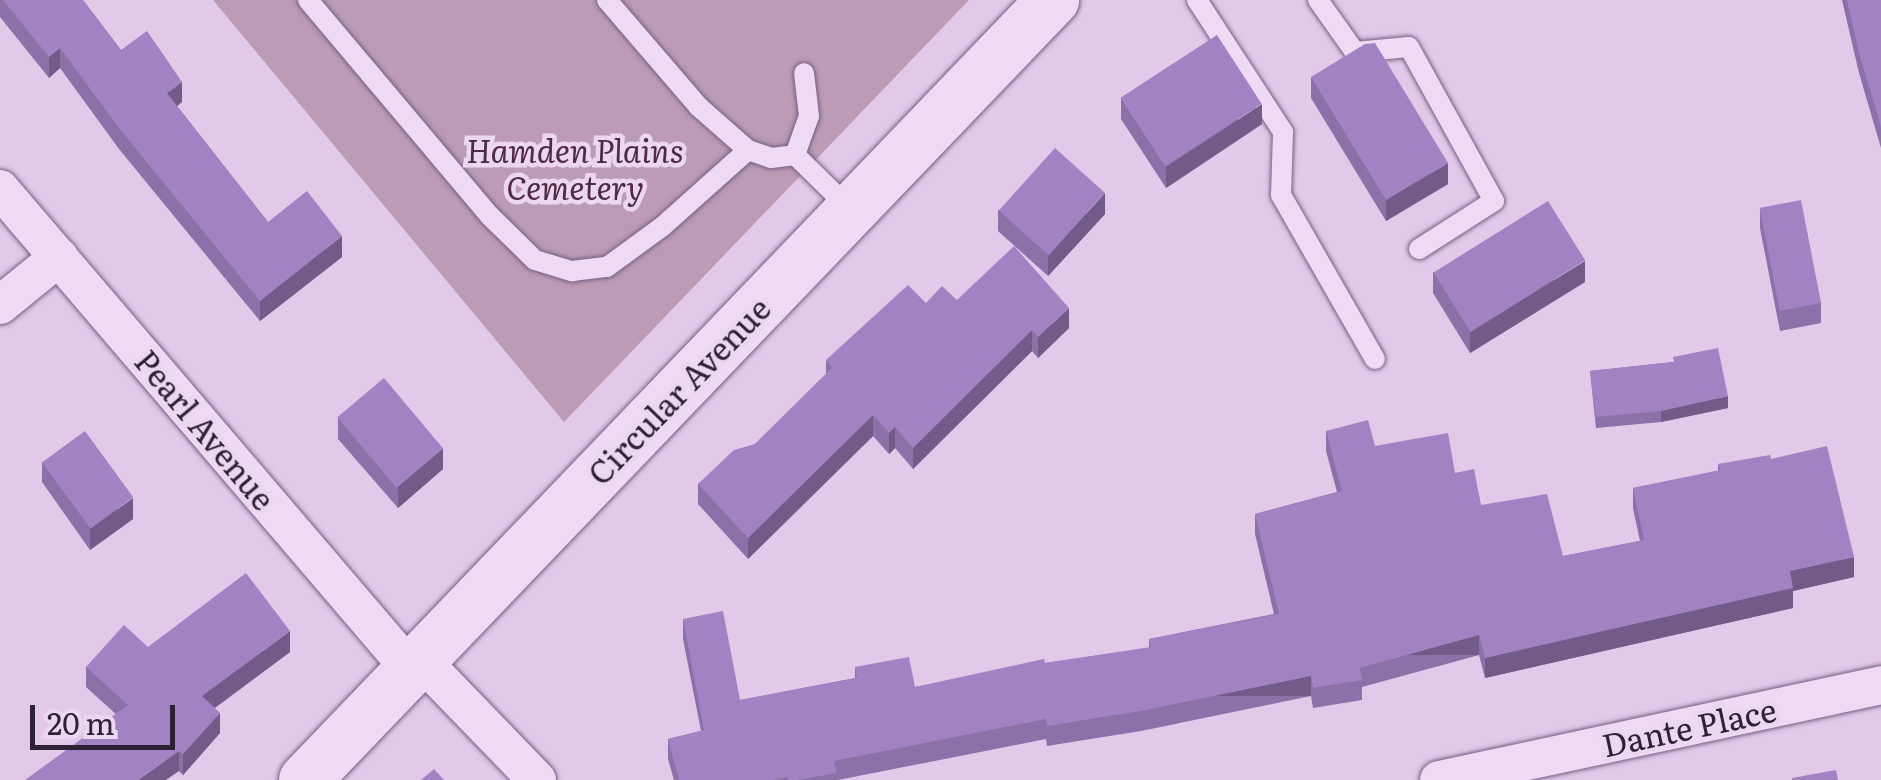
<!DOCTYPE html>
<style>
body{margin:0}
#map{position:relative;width:1881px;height:780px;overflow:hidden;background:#e2c8e9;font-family:Literata,serif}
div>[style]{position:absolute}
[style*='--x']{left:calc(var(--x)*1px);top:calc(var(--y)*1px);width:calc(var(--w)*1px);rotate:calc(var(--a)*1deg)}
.cemetery>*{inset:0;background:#bc9bb6}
.roads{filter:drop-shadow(0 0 2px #755f83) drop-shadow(0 0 2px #755f83)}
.service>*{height:20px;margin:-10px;padding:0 10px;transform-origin:10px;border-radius:10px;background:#efdaf5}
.minor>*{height:38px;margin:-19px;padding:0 19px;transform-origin:19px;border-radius:19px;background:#efdaf5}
.secondary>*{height:52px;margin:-26px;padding:0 26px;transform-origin:26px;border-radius:26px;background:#efdaf5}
.wall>*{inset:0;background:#8c70a8}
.shaded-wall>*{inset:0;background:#725b88;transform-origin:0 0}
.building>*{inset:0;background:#a382c3;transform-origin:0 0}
span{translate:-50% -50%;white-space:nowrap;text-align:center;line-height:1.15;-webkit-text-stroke:9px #ecd7f2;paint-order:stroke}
.park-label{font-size:32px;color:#502a43;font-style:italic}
.street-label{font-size:32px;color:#2d2135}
.scale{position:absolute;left:30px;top:705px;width:145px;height:45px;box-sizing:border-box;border:5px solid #2d2135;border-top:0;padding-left:12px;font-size:30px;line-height:35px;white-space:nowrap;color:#2d2135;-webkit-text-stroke:8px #ecd7f2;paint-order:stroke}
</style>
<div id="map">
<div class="cemetery">
<i style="clip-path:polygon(213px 0,969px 0,564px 422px)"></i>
</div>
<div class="roads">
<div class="service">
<i style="--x:308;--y:0;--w:282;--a:49.9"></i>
<i style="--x:490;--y:216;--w:63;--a:44.4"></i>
<i style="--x:535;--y:260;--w:39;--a:17"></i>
<i style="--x:572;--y:271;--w:35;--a:-7"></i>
<i style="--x:607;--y:267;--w:69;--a:-36.2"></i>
<i style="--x:663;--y:226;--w:114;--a:-41.8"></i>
<i style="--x:607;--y:0;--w:141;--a:49.3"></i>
<i style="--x:699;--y:107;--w:65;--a:41.3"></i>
<i style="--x:748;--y:150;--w:24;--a:19"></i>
<i style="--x:771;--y:158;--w:24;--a:-7"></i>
<i style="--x:1197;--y:0;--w:158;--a:56.9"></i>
<i style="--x:1283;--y:132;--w:63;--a:91.8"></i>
<i style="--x:1281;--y:195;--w:189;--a:60.2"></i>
<i style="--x:1318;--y:0;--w:64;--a:54.6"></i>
<i style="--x:1355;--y:52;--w:54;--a:-5.3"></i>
<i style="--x:1409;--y:47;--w:176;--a:61.1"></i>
<i style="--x:1494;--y:201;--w:89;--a:147.4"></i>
<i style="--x:795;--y:155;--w:41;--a:-70.3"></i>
<i style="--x:809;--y:116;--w:43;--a:-96.6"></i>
<i style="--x:795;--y:155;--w:77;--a:44.5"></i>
</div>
<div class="minor">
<i style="--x:0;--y:189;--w:633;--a:49.49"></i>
<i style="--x:0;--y:305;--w:76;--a:-39.1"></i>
<i style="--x:421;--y:660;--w:167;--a:46"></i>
<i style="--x:1439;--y:780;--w:452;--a:-12.1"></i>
</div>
<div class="secondary">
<i style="--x:305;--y:780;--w:1081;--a:-46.2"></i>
</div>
</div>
<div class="wall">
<i style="clip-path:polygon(0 0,83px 0,121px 50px,182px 102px,177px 106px,268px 222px,342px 257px,260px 321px,119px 149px,60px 68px,49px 78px,0 17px)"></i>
<i style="clip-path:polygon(1842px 0,1881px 0,1881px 148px,1859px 73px)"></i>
<i style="clip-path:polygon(1311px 77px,1448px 184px,1386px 221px,1311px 98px)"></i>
<i style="clip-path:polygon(1121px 98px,1262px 124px,1166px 188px,1121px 119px)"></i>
<i style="clip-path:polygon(1760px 207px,1821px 303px,1821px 323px,1780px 331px,1760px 228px)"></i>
<i style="clip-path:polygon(998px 210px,1105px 214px,1048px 276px,998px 231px)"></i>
<i style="clip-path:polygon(1433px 272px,1585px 282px,1470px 353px,1433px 293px)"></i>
<i style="clip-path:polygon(926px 303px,1069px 328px,1038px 358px,1032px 351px,913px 469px,895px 448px,889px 454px,873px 436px,748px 559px,698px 504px,698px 484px,755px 444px,826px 374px,826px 360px)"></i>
<i style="clip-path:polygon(1673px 362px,1728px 408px,1661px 422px,1596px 428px,1590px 371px)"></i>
<i style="clip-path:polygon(338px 418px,443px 469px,398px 508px,338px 439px)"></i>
<i style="clip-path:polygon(1326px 431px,1455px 473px,1481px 505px,1563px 556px,1640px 541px,1633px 508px,1633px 488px,1718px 471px,1718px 464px,1771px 459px,1854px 577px,1793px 591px,1793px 608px,1485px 678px,1479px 655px,1362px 687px,1362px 700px,1313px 708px,1311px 696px,1141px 731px,1047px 746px,1046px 739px,838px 780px,674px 780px,668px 759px,668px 739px,701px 731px,683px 639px,683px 619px,740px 700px,855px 678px,855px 667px,915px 687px,1045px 663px,1149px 648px,1149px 639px,1274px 614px,1255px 534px,1255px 514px,1337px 492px,1326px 451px)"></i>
<i style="clip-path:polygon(42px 462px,133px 519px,90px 550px,42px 482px)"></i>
<i style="clip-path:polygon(148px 647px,290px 652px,215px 708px,220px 733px,183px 775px,86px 687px,86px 667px)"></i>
</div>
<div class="shaded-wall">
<i style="clip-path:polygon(60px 48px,60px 68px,49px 78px,49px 57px)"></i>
<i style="clip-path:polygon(182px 82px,182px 102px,167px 114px,167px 93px)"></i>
<i style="clip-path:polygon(1262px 104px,1262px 124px,1166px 188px,1166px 167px)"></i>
<i style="clip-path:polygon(1448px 163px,1448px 184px,1386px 221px,1386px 200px)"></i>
<i style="clip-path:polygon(1105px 193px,1105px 214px,1048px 276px,1048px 256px)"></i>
<i style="clip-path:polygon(342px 236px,342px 257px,260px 321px,260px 301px)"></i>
<i style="clip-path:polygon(1585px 261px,1585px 282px,1470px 353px,1470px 332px)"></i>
<i style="clip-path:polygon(1069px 308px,1069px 328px,1038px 358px,1038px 337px)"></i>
<i style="clip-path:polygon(1032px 330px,1032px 351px,913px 469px,913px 448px)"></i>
<i style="clip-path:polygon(1728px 396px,1728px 408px,1661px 422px,1661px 411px)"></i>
<i style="clip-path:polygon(873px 415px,873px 436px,748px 559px,748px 538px)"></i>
<i style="clip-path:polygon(895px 427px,895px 448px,889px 454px,889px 433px)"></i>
<i style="clip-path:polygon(443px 448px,443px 469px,398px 508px,398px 487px)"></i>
<i style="clip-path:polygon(133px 498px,133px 519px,90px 550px,90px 529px)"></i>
<i style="clip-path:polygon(1854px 557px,1854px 577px,1793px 591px,1793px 608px,1485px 678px,1485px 658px,1790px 571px)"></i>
<i style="clip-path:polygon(290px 631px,290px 652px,202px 717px,202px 696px)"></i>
<i style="left:1479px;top:635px;width:20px;height:123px;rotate:90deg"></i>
<i style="left:1311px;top:676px;width:20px;height:174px;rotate:90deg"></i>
<i style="clip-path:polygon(220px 713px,220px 733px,183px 775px,183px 754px)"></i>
<i style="clip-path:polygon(179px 751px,179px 771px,166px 780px,138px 780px)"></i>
</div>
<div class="building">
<i style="clip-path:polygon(3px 0,83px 0,121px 50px,147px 31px,182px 82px,167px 93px,268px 222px,307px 191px,342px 236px,260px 301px,119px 128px,60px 48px,49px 57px)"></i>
<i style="clip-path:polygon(1847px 0,1881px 0,1881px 127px,1859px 53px)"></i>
<i style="left:1217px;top:35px;width:82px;height:115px;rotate:57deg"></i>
<i style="clip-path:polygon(1375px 43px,1448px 163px,1386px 200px,1311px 77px,1365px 44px)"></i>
<i style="left:1055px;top:148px;width:67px;height:84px;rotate:42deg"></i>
<i style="left:1801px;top:200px;width:105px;height:42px;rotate:79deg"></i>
<i style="left:1548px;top:201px;width:70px;height:135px;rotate:58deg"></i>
<i style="clip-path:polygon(1014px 246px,1069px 308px,1038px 337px,1032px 330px,913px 448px,895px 427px,889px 433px,873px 415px,748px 538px,698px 484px,734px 450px,755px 444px,832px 368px,826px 360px,908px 285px,926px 303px,942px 286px,957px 300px)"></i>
<i style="clip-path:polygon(1718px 348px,1728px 396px,1661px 411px,1596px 417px,1590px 371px,1674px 362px,1673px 357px)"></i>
<i style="left:384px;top:378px;width:92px;height:61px;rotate:50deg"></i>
<i style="clip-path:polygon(1368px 420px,1375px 446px,1448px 433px,1455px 473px,1474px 469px,1481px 505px,1547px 494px,1563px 556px,1644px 540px,1633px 488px,1720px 470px,1718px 464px,1770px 455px,1771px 459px,1827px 446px,1854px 557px,1790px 571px,1793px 588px,1485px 658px,1479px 635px,1360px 668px,1362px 680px,1313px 688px,1311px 676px,1141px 711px,1047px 726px,1046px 719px,834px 761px,837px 773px,798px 780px,788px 780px,787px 777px,773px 780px,679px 780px,668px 739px,704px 730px,683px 619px,723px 611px,740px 700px,857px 678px,855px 667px,909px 657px,915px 687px,1044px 659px,1045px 663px,1151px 647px,1149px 639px,1279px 614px,1255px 514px,1342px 491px,1326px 431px)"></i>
<i style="left:85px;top:431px;width:82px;height:53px;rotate:54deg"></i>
<i style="clip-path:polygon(246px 573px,290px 631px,202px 696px,220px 713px,183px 754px,179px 751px,138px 780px,25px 780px,128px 705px,86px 667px,124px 625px,148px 647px)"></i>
<i style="clip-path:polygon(434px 769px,444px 780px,421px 780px)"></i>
<i style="clip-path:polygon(1836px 770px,1838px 780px,1792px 780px,1792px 778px)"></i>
</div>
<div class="park-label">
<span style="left:575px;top:168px">Hamden Plains<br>Cemetery</span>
</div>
<div class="street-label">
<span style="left:678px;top:390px;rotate:-46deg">Circular Avenue</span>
<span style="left:206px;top:429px;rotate:50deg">Pearl Avenue</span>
<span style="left:1689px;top:726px;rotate:-12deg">Dante Place</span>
</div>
<div class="scale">20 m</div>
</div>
